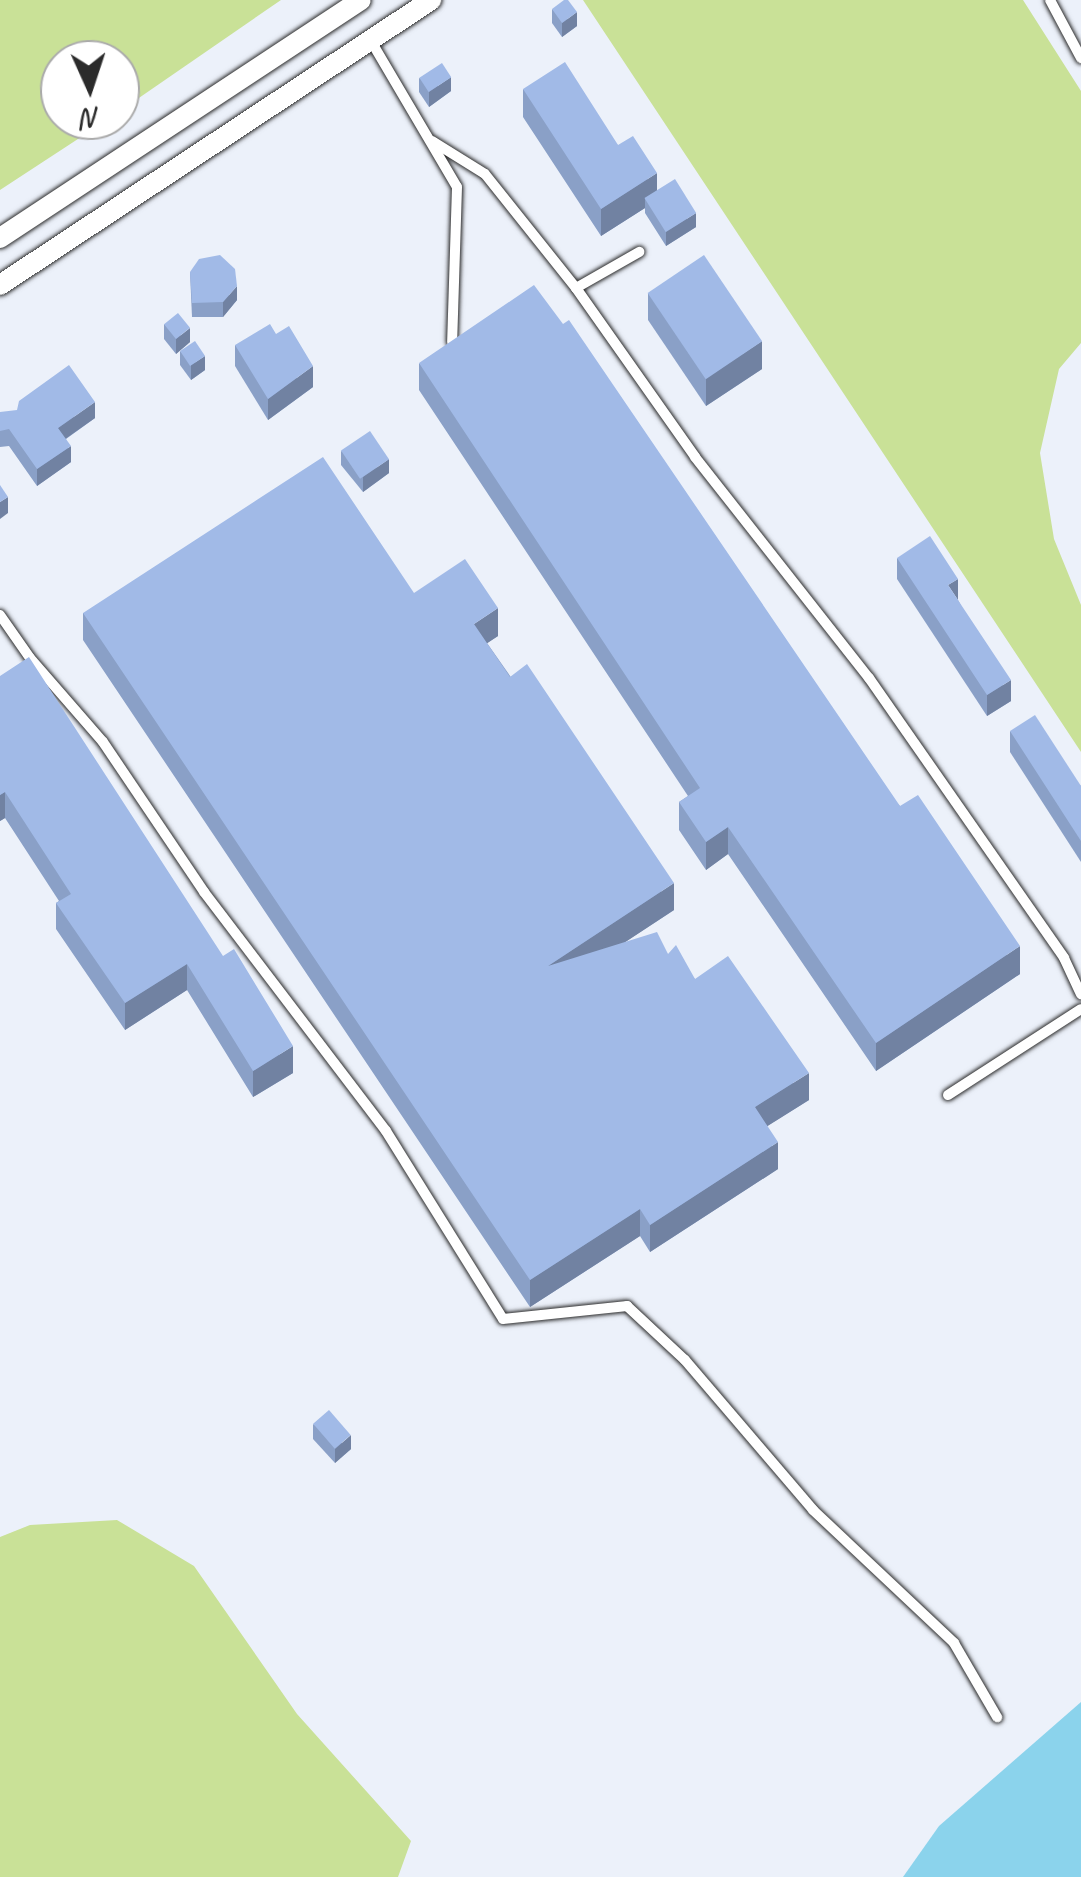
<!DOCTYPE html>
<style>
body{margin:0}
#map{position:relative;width:1081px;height:1877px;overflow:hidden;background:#ecf1fa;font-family:Caveat,sans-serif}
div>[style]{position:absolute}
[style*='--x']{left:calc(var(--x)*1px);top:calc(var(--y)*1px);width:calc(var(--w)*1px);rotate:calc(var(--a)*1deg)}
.green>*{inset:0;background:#c9e197}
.water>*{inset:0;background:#8bd3ec}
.roads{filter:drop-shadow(0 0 2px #2b2b2b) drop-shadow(0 0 2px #2b2b2b)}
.lane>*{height:10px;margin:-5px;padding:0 5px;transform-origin:5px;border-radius:5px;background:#fff}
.street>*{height:20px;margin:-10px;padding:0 10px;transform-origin:10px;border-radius:10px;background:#fff}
.wall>*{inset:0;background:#8aa0c7}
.shaded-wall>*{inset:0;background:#7182a2}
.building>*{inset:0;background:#a1bae7;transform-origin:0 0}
span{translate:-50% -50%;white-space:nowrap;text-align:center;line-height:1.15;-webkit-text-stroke:9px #fff;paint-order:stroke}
.north{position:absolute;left:40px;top:40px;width:100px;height:100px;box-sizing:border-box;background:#fff;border:2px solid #aaa;border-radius:50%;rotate:177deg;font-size:28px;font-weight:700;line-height:40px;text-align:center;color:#2b2b2b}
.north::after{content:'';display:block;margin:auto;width:35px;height:45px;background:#2b2b2b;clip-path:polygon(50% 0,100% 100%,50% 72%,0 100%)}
</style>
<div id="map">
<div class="green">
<i style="clip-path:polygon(0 0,281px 0,120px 111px,120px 60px,60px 60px,60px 120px,107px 120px,0 190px)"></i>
<i style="clip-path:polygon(583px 0,1023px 0,1081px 91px,1081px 343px,1059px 369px,1040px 453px,1054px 539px,1081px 605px,1081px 752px)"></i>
<i style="clip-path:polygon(117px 1520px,194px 1566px,297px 1714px,411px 1841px,398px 1877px,0 1877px,0 1537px,30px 1525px)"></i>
</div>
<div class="water">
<i style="clip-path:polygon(1081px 1702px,1081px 1877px,903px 1877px,939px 1826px)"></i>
</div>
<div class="roads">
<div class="lane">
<i style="--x:1050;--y:0;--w:66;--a:61.9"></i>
<i style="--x:371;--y:41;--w:169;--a:59.5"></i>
<i style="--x:457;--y:187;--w:155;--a:91.8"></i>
<i style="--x:432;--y:141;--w:62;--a:31.9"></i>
<i style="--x:485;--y:174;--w:146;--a:51.4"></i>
<i style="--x:576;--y:288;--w:207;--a:54.8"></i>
<i style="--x:695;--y:457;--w:281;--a:51.8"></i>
<i style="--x:869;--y:678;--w:341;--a:55.1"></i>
<i style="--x:1064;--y:958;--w:40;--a:65"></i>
<i style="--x:576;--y:288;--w:73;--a:-29.7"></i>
<i style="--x:0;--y:615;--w:52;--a:55.1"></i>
<i style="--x:30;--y:658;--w:111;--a:49"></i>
<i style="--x:103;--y:742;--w:181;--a:56"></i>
<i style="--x:204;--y:892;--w:300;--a:52.7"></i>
<i style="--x:386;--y:1131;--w:221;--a:58.1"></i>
<i style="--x:503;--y:1319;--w:125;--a:-6"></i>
<i style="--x:627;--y:1306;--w:79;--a:43"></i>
<i style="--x:685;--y:1360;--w:197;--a:49.5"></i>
<i style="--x:813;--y:1510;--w:194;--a:43.3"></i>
<i style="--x:954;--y:1643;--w:86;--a:59.8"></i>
<i style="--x:948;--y:1095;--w:158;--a:-32.9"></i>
</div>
<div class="street">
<i style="--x:0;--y:238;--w:432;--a:-33.4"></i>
<i style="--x:0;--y:285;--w:517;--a:-33.47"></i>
</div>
</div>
<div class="wall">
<i style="clip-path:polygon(552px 9px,577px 26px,562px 37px,552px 23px)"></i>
<i style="clip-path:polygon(419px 78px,451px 91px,429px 107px,419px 92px)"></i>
<i style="clip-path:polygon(523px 89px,618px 145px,657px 191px,696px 227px,666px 246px,645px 213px,645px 208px,601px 236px,523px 117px)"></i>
<i style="clip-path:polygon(190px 272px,237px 300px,223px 317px,192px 317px)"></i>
<i style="clip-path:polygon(648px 293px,762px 369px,706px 406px,648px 320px)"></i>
<i style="clip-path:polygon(164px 324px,190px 342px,176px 354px,164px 339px)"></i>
<i style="clip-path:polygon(235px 345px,313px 387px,268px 420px,235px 366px)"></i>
<i style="clip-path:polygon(180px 351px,205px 370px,191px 380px,180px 365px)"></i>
<i style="clip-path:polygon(419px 363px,900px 806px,1020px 974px,876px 1071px,728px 854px,706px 870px,679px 830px,679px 802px,688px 796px,419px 390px)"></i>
<i style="clip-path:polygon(0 412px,95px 418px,66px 439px,71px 462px,37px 486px,9px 446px,0 447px)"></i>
<i style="clip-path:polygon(341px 451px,389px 473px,363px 492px,341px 465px)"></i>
<i style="clip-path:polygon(897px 558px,958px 600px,1011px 701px,987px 716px,897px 579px)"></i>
<i style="clip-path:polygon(414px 593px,498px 636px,487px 643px,674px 910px,625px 942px,668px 954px,695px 979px,809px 1100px,767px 1126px,778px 1169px,650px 1252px,640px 1236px,530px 1307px,83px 640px,83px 613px)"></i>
<i style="clip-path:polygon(0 676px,293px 1073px,253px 1097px,187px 990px,125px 1030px,56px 929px,56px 903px,59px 901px,5px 818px,0 821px)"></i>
<i style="clip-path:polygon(1010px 731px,1081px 786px,1081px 862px,1010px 752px)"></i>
<i style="clip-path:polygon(313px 1424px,351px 1449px,335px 1463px,313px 1439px)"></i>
</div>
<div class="shaded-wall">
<i style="clip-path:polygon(577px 12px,577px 26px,562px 37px,562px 23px)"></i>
<i style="clip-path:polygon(451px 77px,451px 91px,429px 107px,429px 92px)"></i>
<i style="clip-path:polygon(657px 173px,657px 200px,645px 198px,645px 208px,601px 236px,601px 209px)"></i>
<i style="clip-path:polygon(696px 213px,696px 227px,666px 246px,666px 232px)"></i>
<i style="clip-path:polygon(237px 286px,237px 300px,223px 317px,223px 302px)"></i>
<i style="clip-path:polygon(190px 328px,190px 342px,176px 354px,176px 339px)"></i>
<i style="clip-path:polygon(762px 341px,762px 369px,706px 406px,706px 378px)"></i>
<i style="clip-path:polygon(205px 356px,205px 370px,191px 380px,191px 365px)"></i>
<i style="clip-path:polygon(313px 366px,313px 387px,268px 420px,268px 399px)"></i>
<i style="clip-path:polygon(95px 402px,95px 418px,58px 444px,58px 428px)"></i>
<i style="clip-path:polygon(71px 446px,71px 462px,37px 486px,37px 469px)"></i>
<i style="clip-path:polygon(389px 459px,389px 473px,363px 492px,363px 477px)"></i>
<i style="clip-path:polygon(8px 497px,8px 513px,0 519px,0 502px)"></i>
<i style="clip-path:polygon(958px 579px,958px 600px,948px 585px)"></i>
<i style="clip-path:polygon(498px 608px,498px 636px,474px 652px,474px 624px)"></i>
<i style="clip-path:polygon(1011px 680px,1011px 701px,987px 716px,987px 695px)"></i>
<i style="clip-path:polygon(5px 792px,5px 818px,0 821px,0 795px)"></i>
<i style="clip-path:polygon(728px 827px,728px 854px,706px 870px,706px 842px)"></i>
<i style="clip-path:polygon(674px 883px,674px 910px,548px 993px,548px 966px)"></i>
<i style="clip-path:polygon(1020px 946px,1020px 974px,876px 1071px,876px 1043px)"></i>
<i style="clip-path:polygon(187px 964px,187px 990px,125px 1030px,125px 1003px)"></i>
<i style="clip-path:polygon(293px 1046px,293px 1073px,253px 1097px,253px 1071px)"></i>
<i style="clip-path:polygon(809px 1073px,809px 1100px,755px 1134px,755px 1107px)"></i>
<i style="clip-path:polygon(778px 1142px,778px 1169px,650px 1252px,650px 1225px)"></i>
<i style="clip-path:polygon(640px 1209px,640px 1236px,530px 1307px,530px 1280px)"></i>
<i style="clip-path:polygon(351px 1435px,351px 1449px,335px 1463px,335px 1449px)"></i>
</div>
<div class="building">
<i style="clip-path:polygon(564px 0,568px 0,577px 12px,562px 23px,552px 9px)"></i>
<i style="clip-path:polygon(565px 62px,618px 145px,633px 136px,657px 173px,601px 209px,523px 89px)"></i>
<i style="left:442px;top:63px;width:17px;height:27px;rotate:57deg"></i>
<i style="left:675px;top:179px;width:40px;height:36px;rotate:58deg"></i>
<i style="clip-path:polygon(220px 255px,235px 269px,237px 286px,223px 302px,192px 303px,190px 272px,199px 259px)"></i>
<i style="left:704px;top:255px;width:104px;height:68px;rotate:56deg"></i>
<i style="clip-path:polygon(534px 285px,563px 324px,569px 320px,900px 806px,918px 795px,1020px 946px,876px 1043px,728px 827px,706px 842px,679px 802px,700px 788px,419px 363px)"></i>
<i style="left:178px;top:313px;width:19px;height:18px;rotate:51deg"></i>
<i style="clip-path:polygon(270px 324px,276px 334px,289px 326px,313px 366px,268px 399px,235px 345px)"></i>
<i style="left:195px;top:341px;width:18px;height:18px;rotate:56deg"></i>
<i style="clip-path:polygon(69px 365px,95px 402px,58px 428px,71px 446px,37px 469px,9px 429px,0 431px,0 412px,17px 410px,19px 401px)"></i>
<i style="left:370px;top:431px;width:34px;height:35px;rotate:56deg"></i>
<i style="clip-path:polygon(323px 457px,414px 593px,465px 559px,498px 608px,474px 624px,510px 677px,527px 664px,674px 883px,548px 966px,657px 932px,668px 954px,676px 945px,695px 979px,728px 956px,809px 1073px,755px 1107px,778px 1142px,650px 1225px,640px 1209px,530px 1280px,83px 613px)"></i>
<i style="clip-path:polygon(0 485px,8px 497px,0 502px)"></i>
<i style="clip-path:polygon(930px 536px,958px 579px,948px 585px,1011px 680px,987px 695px,897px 558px)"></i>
<i style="clip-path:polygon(29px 657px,223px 956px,234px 949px,293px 1046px,253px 1071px,187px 964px,125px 1003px,56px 903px,71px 894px,5px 792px,0 795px,0 676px)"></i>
<i style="clip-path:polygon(1035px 715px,1081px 786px,1081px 841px,1010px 731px)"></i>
<i style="left:329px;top:1410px;width:33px;height:21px;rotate:49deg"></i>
</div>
<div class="north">N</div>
</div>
